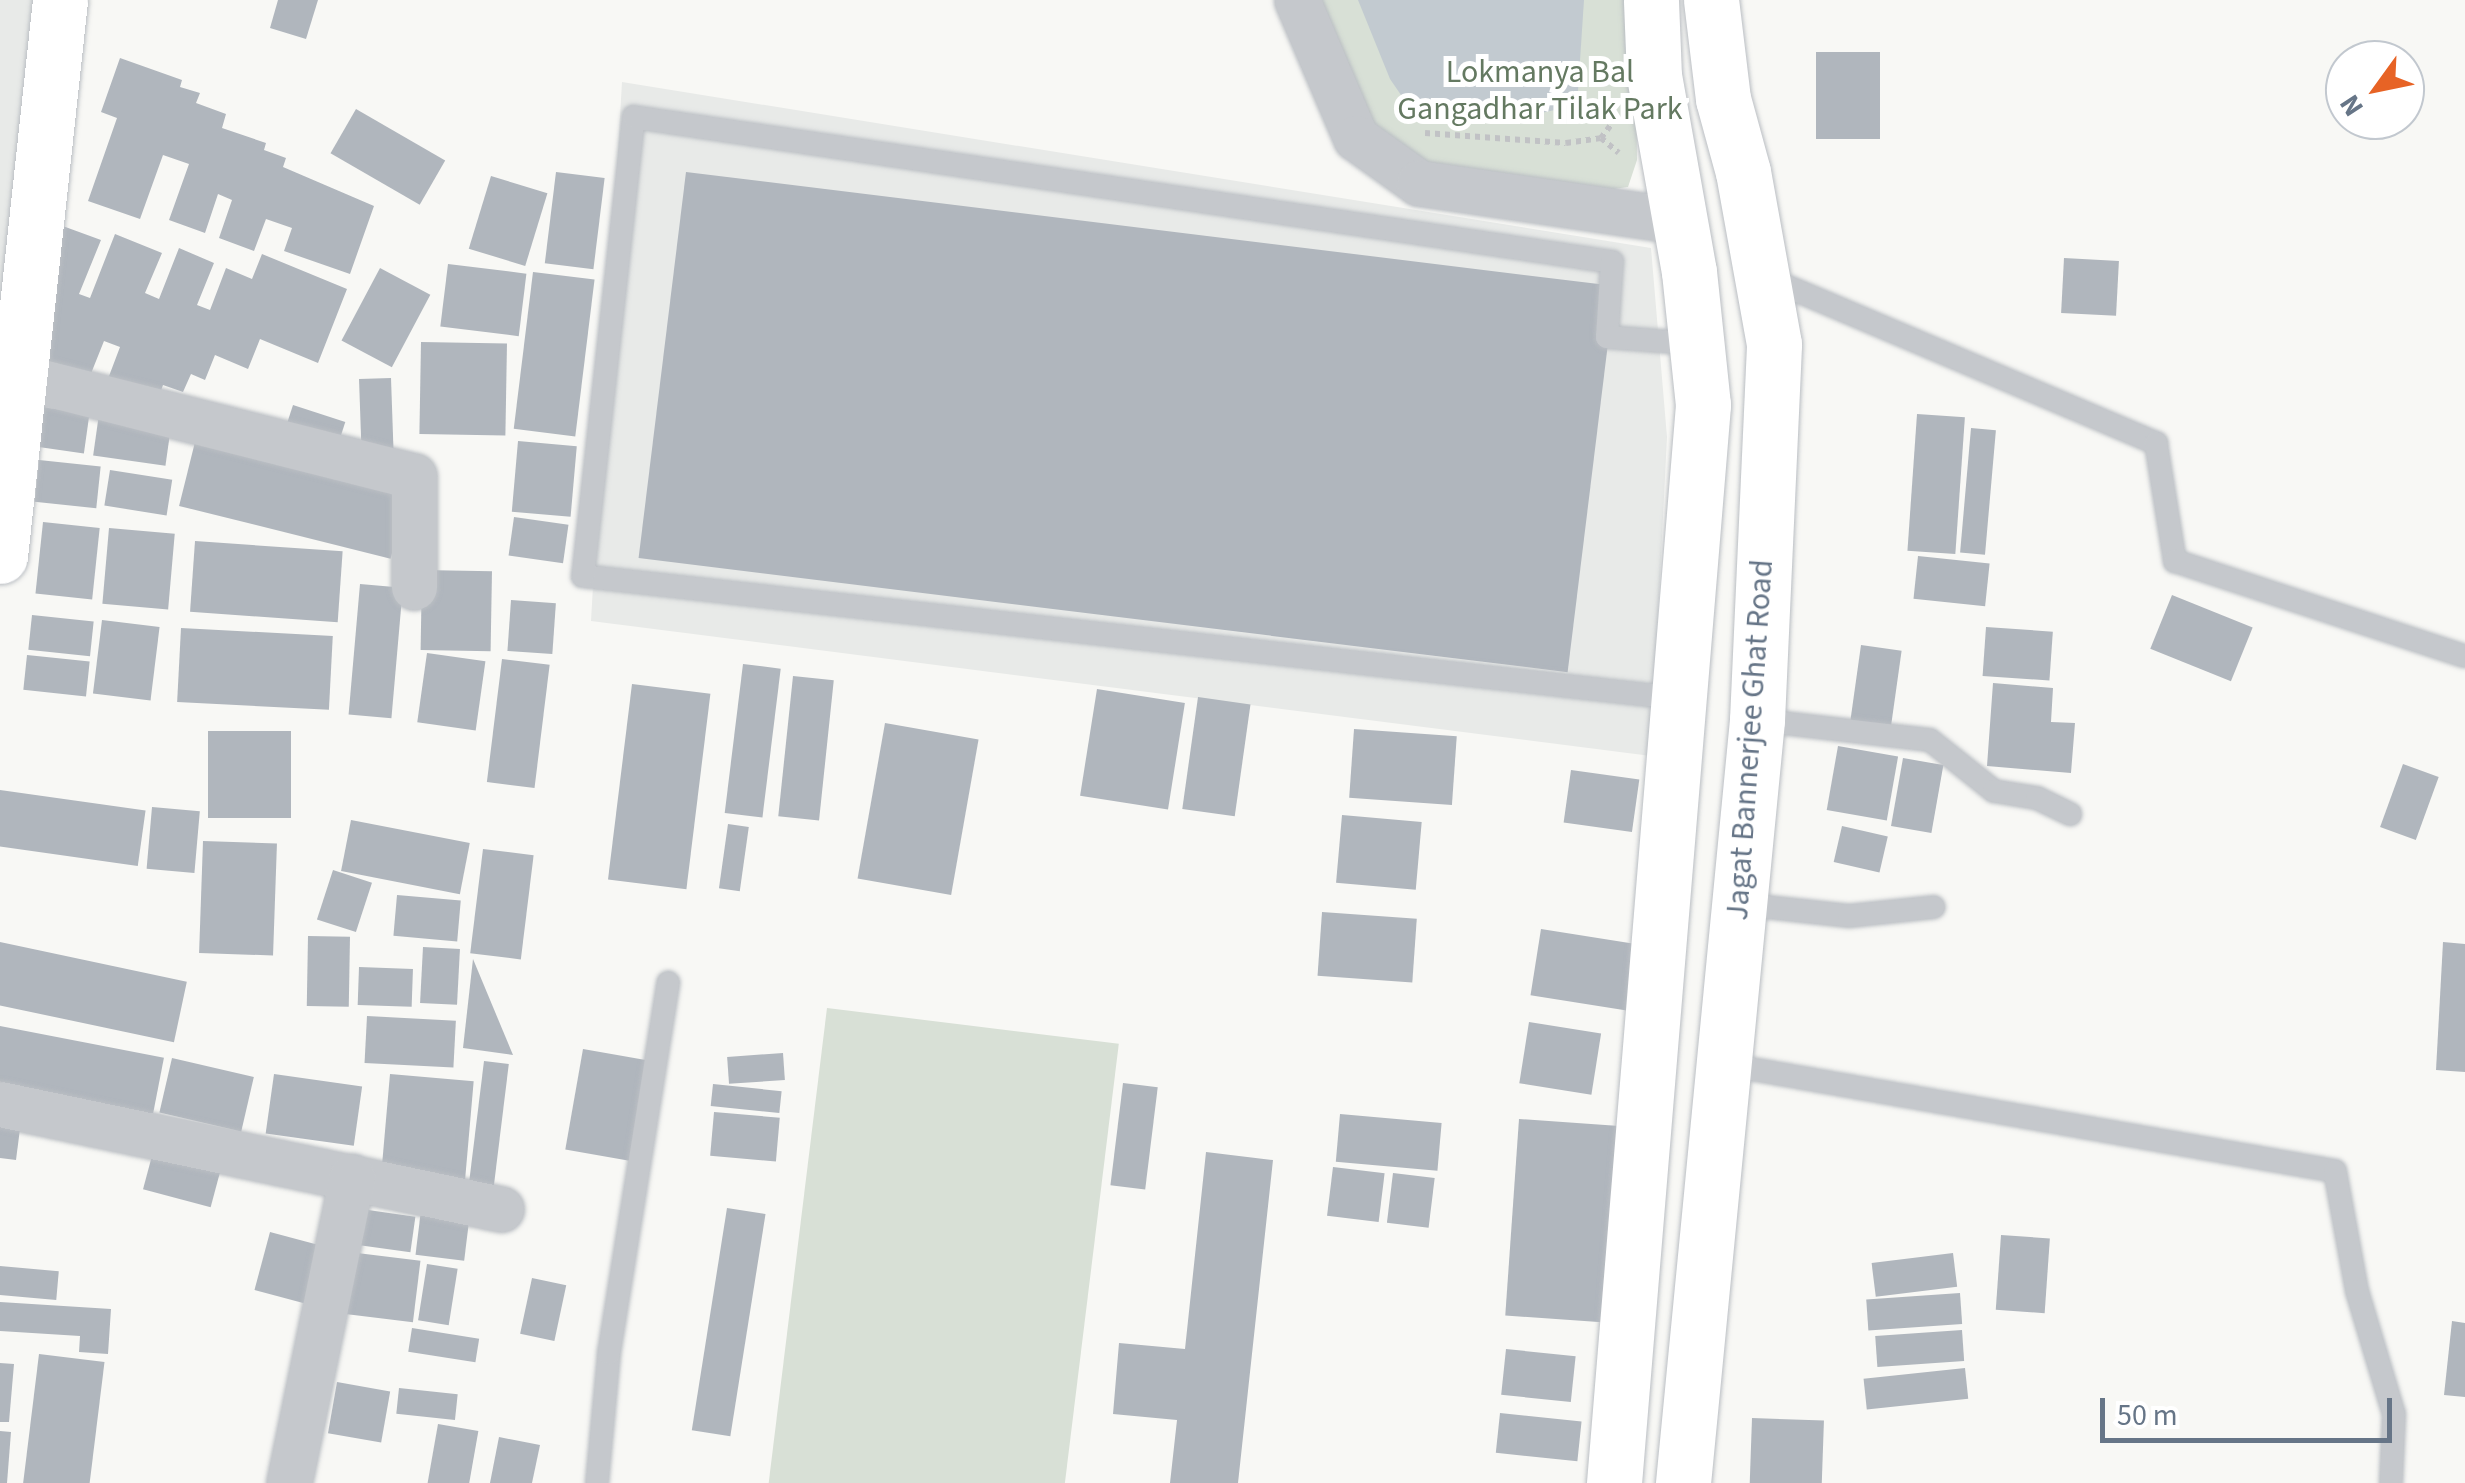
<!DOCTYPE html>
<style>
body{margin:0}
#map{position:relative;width:2465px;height:1483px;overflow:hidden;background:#f8f8f5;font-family:"Source Sans 3",sans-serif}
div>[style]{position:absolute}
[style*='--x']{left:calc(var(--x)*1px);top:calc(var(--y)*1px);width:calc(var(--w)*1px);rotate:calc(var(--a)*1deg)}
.built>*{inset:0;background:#e8eae8}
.green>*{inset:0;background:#d8e0d6;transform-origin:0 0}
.water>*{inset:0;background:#c2cad0}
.building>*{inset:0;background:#b0b6bd;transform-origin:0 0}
.path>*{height:6px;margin-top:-3px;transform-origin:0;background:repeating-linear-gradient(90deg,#c1c2c5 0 5px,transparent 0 10px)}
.roads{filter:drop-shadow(0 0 2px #babec3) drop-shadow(0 0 2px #babec3)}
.service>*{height:22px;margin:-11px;padding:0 11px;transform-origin:11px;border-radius:11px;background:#c5c8cc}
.minor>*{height:45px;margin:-22.5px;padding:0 22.5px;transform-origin:22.5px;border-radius:22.5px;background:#c5c8cc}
.secondary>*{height:55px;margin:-27.5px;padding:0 27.5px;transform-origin:27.5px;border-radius:27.5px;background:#fff}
span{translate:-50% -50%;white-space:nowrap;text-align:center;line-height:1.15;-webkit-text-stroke:10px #fff;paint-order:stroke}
.park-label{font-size:32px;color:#647961}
.street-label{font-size:32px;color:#667587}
.north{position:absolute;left:2325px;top:40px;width:100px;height:100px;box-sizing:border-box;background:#fff;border:2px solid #c2c8cf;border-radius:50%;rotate:237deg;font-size:28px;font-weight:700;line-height:40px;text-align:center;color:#667587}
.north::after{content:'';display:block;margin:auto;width:35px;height:45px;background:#e76325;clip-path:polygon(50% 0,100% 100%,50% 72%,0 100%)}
.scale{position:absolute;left:2100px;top:1398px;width:292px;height:45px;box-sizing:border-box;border:5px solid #667587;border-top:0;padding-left:12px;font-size:30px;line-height:35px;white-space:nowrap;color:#667587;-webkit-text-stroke:8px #fff;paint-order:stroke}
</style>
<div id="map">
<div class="built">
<i style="clip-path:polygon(0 0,49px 0,0 418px)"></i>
<i style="clip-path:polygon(622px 82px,1651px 248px,1667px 437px,1651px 756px,591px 621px)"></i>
</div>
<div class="green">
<i style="clip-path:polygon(1307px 0,1635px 0,1637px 160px,1628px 187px,1599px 191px,1424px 172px,1356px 138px)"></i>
<i style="left:827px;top:1008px;width:294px;height:479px;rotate:7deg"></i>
</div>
<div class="water">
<i style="clip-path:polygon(1358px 0,1584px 0,1578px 91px,1559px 109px,1537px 114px,1419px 105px,1401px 95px,1390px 79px)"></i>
</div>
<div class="building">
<i style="clip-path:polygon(278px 0,318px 0,306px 39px,270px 28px)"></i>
<i style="left:1816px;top:52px;width:64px;height:87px"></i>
<i style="clip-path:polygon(120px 58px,182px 80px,180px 87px,200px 93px,196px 103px,226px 114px,222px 128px,266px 143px,264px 150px,286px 158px,283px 167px,374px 206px,350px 274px,284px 251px,292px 228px,266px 219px,254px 251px,219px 238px,232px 200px,218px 194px,205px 233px,169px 220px,189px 164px,163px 155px,140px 219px,88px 201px,117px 118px,101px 112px)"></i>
<i style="left:356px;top:109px;width:103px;height:51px;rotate:30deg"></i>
<i style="left:556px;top:172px;width:49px;height:92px;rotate:7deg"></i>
<i style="left:686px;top:172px;width:936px;height:389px;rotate:7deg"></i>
<i style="left:491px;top:176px;width:59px;height:76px;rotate:17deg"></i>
<i style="clip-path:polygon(49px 221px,101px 240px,79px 294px,90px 298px,115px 234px,162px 253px,145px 293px,159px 299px,179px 248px,214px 263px,197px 305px,210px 310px,226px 268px,252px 279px,262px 254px,347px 289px,318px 363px,260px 339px,248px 369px,215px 355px,205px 380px,191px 374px,183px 392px,163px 385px,160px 393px,106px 384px,120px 347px,104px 341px,86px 386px,35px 365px)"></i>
<i style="left:2064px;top:258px;width:55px;height:55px;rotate:3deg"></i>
<i style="left:448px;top:264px;width:79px;height:63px;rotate:7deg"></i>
<i style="left:380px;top:268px;width:57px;height:82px;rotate:28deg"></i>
<i style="left:533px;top:272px;width:62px;height:158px;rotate:7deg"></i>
<i style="left:421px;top:342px;width:86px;height:92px;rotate:1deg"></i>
<i style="left:391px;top:378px;width:76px;height:32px;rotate:88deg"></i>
<i style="left:293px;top:405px;width:55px;height:34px;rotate:18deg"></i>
<i style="left:34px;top:406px;width:56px;height:40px;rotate:8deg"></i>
<i style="left:99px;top:414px;width:73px;height:42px;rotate:8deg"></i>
<i style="left:1917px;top:414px;width:48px;height:137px;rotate:4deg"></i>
<i style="left:1971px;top:428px;width:25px;height:125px;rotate:5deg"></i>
<i style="left:196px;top:438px;width:218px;height:70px;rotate:14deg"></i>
<i style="left:518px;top:441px;width:59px;height:71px;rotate:5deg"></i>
<i style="left:39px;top:460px;width:62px;height:42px;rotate:6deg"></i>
<i style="left:110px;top:470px;width:63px;height:36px;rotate:9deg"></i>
<i style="left:514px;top:517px;width:55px;height:39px;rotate:8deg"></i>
<i style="left:43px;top:522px;width:57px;height:72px;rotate:6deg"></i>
<i style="left:109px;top:528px;width:66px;height:76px;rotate:5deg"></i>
<i style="left:195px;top:541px;width:148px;height:71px;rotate:4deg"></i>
<i style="left:1918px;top:556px;width:72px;height:43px;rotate:6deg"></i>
<i style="left:422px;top:570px;width:70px;height:80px;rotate:1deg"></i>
<i style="left:360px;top:584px;width:43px;height:131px;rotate:5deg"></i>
<i style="left:2172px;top:595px;width:87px;height:58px;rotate:22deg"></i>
<i style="left:511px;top:600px;width:45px;height:51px;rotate:4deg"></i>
<i style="left:32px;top:615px;width:62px;height:35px;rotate:6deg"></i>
<i style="left:102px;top:620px;width:58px;height:74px;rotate:7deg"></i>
<i style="left:1986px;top:627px;width:67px;height:49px;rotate:4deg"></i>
<i style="left:181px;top:628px;width:152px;height:74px;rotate:3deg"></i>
<i style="left:1861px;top:645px;width:41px;height:77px;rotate:8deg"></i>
<i style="left:427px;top:653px;width:59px;height:70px;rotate:8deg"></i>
<i style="left:27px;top:655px;width:63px;height:35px;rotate:6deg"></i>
<i style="left:502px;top:659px;width:48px;height:124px;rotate:7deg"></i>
<i style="left:743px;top:664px;width:38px;height:150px;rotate:7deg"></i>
<i style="left:793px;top:676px;width:41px;height:141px;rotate:6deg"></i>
<i style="clip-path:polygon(1993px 683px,2053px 688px,2051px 722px,2075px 723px,2071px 773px,1987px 766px)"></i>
<i style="left:632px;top:684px;width:79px;height:197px;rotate:7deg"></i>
<i style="left:1097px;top:689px;width:89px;height:108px;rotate:9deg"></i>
<i style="left:1198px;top:697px;width:53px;height:113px;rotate:8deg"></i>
<i style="left:885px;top:723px;width:95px;height:158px;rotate:10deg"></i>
<i style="left:1354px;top:729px;width:103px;height:69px;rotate:4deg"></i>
<i style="left:208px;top:731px;width:83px;height:87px"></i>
<i style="left:1838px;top:746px;width:61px;height:65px;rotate:10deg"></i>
<i style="left:1903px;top:758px;width:41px;height:69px;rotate:10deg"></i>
<i style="left:2403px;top:764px;width:38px;height:67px;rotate:20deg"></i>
<i style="left:1571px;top:770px;width:69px;height:53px;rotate:8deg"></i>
<i style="left:0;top:790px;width:147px;height:56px;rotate:8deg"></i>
<i style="left:152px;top:807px;width:48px;height:62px;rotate:5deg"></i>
<i style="left:1342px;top:815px;width:80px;height:68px;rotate:5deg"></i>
<i style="left:351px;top:820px;width:121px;height:52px;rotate:11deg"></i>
<i style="left:728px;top:824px;width:21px;height:65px;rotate:8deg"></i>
<i style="left:1842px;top:826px;width:47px;height:37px;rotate:13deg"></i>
<i style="left:203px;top:841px;width:74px;height:112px;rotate:2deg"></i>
<i style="left:483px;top:849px;width:51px;height:105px;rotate:7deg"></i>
<i style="left:333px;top:870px;width:41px;height:52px;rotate:18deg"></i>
<i style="left:397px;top:895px;width:64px;height:41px;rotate:5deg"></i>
<i style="left:1322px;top:912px;width:95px;height:64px;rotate:4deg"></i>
<i style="left:1541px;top:929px;width:99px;height:67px;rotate:9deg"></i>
<i style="left:308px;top:936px;width:42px;height:70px;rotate:1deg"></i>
<i style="left:0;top:942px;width:191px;height:62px;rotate:12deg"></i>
<i style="clip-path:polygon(2443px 942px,2465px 944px,2465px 1072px,2436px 1070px)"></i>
<i style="left:423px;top:947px;width:37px;height:56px;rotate:3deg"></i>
<i style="clip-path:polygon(473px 959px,513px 1055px,463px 1048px)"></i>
<i style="left:359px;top:967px;width:54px;height:38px;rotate:2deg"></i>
<i style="left:367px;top:1016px;width:89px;height:47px;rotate:3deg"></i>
<i style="left:1529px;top:1022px;width:73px;height:62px;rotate:9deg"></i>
<i style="left:0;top:1026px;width:167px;height:70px;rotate:11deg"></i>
<i style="left:583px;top:1049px;width:65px;height:102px;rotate:10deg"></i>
<i style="left:783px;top:1053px;width:27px;height:56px;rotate:86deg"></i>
<i style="left:172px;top:1058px;width:84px;height:56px;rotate:13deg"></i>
<i style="left:484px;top:1061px;width:25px;height:128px;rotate:7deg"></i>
<i style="left:274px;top:1074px;width:89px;height:60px;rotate:8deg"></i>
<i style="left:390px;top:1074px;width:84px;height:101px;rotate:5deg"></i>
<i style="left:1123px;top:1083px;width:35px;height:103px;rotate:7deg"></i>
<i style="left:713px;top:1084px;width:69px;height:22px;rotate:6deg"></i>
<i style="clip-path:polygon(0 1110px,22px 1113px,16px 1160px,0 1158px)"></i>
<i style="left:714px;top:1112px;width:66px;height:44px;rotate:5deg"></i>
<i style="left:1340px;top:1114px;width:102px;height:48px;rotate:5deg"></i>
<i style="left:1519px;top:1119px;width:104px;height:197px;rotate:4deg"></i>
<i style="left:157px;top:1137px;width:70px;height:54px;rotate:15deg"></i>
<i style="clip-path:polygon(1206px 1152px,1273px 1160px,1238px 1483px,1170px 1483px,1177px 1420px,1113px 1414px,1119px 1343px,1185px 1349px)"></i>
<i style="left:1333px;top:1167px;width:52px;height:49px;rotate:7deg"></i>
<i style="left:1393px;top:1173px;width:42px;height:50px;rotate:7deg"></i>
<i style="left:354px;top:1208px;width:62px;height:36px;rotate:8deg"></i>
<i style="left:727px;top:1208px;width:39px;height:225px;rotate:9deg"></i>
<i style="left:421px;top:1210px;width:49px;height:45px;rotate:7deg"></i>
<i style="left:270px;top:1232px;width:62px;height:60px;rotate:15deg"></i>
<i style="left:2001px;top:1235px;width:49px;height:75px;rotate:4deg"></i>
<i style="left:349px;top:1252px;width:72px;height:62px;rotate:7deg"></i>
<i style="left:1953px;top:1253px;width:34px;height:82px;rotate:83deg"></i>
<i style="left:427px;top:1264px;width:31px;height:57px;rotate:9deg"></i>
<i style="left:0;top:1266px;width:59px;height:29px;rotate:5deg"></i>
<i style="left:532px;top:1278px;width:35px;height:57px;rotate:12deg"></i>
<i style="left:1960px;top:1293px;width:31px;height:94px;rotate:86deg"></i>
<i style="clip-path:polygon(0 1302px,111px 1309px,108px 1354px,79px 1352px,80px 1336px,0 1331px)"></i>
<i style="clip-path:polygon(2452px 1321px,2465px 1323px,2465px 1397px,2444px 1395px)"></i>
<i style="left:412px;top:1328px;width:68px;height:24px;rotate:9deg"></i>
<i style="left:1962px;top:1330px;width:31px;height:87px;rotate:86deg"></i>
<i style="left:1506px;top:1349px;width:70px;height:46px;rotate:6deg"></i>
<i style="left:39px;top:1354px;width:66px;height:130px;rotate:7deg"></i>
<i style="clip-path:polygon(0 1363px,14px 1364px,9px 1422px,0 1422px)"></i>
<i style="left:1965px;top:1368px;width:31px;height:102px;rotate:84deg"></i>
<i style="left:337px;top:1382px;width:54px;height:52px;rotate:10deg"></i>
<i style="left:399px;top:1388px;width:59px;height:26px;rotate:6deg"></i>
<i style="left:1500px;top:1413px;width:82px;height:40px;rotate:6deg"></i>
<i style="left:1752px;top:1418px;width:72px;height:65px;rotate:2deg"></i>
<i style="left:438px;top:1424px;width:41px;height:60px;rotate:10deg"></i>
<i style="clip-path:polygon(0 1431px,11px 1432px,7px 1483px,0 1483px)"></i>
<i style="clip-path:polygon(499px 1437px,540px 1445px,532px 1483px,490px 1483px)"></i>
</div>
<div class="path">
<i style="--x:1425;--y:133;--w:141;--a:4.1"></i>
<i style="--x:1566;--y:143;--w:35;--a:-8"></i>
<i style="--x:1601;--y:138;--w:25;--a:-53"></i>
<i style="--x:1601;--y:138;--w:23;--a:40"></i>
</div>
<div class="roads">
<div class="service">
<i style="--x:1767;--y:278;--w:423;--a:23"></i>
<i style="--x:2156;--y:443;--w:120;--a:80.9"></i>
<i style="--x:2175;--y:561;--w:304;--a:18.2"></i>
<i style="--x:1675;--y:698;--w:1099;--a:-173.63"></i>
<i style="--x:583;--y:576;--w:462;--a:-83.7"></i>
<i style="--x:634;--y:117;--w:989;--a:8.43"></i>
<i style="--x:1612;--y:262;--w:75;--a:93.8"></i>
<i style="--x:1607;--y:337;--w:92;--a:4.4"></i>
<i style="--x:1757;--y:720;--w:174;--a:6.6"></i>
<i style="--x:1930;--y:740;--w:82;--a:38.6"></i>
<i style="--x:1994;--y:791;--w:44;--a:9.2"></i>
<i style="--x:2037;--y:798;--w:37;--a:26"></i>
<i style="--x:1739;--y:904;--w:111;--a:6.2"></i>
<i style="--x:1849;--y:916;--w:85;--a:-6"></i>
<i style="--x:1723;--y:1064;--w:621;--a:9.92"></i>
<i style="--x:2335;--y:1171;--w:122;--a:79.6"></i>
<i style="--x:2357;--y:1291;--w:128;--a:73.3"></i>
<i style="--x:2394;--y:1414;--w:69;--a:92.5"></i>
<i style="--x:597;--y:1483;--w:131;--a:-84.7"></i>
<i style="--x:609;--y:1353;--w:375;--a:-80.9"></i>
</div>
<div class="minor">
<i style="--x:1297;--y:0;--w:150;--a:66.9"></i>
<i style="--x:1356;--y:138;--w:77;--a:35.5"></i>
<i style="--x:1419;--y:183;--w:264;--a:8.3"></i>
<i style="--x:18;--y:376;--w:408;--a:14.2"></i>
<i style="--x:414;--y:476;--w:111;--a:90"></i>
<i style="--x:0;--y:1104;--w:512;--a:11.84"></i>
<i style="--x:289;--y:1483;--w:313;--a:-78.4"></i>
</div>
<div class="secondary">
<i style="--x:0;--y:556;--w:559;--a:-83.84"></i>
<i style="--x:1614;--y:1483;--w:1082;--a:-85.28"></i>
<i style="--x:1703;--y:405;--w:134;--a:-96"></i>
<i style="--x:1689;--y:272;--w:199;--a:-100.1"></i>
<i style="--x:1654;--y:76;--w:76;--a:-92.3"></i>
<i style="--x:1683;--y:1483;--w:767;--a:-84.46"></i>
<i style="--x:1757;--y:720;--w:376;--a:-87.4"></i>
<i style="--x:1774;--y:344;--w:175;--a:-100.2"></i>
<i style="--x:1743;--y:172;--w:76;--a:-105.3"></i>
<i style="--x:1723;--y:99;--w:100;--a:-96.9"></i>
</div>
</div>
<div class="park-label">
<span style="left:1540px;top:91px">Lokmanya Bal<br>Gangadhar Tilak Park</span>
</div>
<div class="street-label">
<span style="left:1750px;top:740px;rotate:-86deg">Jagat Bannerjee Ghat Road</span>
</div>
<div class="north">N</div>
<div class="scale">50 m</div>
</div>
